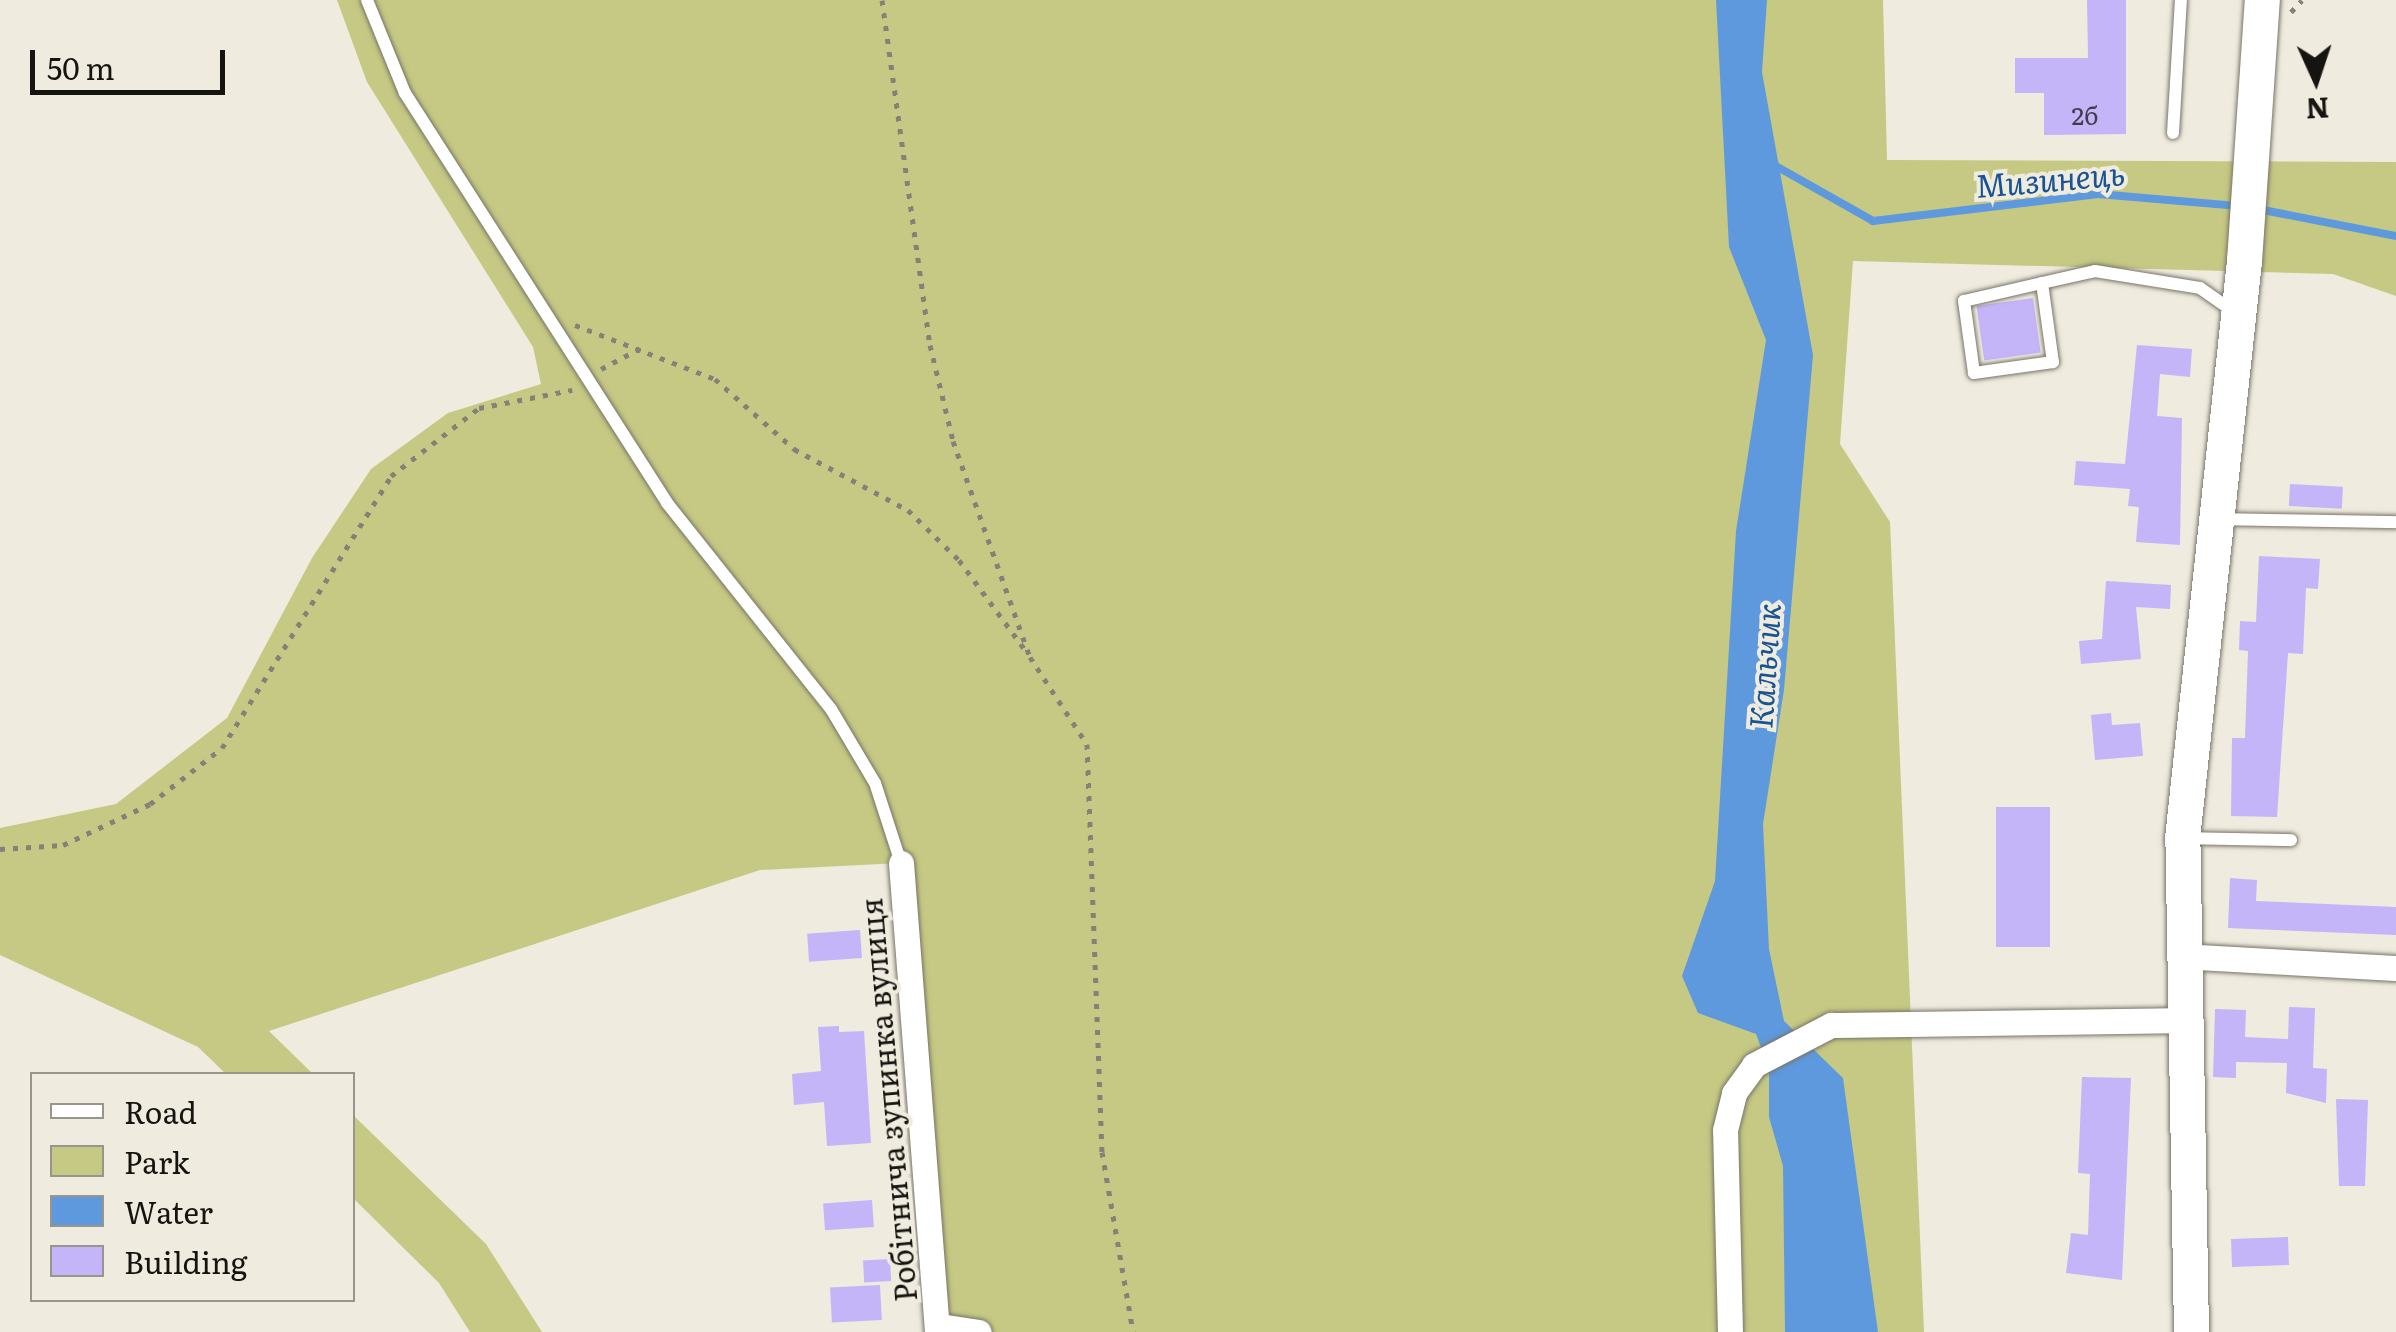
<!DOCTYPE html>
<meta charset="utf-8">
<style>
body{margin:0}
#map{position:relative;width:2396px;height:1332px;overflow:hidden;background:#efebde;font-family:Literata,serif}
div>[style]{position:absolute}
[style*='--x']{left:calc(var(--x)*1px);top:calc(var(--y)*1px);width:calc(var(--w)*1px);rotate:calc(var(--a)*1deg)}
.green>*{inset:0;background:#c6c983}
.water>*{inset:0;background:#5e99de}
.stream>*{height:8px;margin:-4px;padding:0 4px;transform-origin:4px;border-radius:4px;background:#5e99de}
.building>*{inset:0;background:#c4b5f9;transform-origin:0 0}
.path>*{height:5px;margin-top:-2.5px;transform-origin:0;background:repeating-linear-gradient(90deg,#848179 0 5px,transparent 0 13px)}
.roads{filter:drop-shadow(0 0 2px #787569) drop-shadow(0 0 2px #787569)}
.lane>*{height:12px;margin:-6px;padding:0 6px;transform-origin:6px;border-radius:6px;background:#fff}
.street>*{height:25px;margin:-12.5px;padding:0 12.5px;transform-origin:12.5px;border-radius:12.5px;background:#fff}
.secondary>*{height:35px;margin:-17.5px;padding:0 17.5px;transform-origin:17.5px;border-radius:17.5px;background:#fff}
span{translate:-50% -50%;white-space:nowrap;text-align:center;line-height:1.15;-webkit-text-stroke:8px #efebde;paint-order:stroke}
.number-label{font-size:25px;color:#413c4a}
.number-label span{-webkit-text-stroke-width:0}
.street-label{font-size:30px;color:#151410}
.water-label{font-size:32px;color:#185393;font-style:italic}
.legend{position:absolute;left:30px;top:1072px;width:325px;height:230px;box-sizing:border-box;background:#efebde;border:2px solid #98958c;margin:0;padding:12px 18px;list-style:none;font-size:30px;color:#151410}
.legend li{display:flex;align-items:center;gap:20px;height:50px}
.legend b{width:50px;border:2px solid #98958c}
.north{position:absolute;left:2266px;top:30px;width:100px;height:100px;-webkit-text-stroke:8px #efebde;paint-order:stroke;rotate:177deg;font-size:28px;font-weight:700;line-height:40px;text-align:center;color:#151410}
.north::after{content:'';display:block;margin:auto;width:35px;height:45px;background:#151410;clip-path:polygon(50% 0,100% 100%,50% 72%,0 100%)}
.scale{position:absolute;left:30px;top:50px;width:195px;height:45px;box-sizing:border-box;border:5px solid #151410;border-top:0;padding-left:12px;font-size:30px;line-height:35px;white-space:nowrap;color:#151410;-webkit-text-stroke:8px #efebde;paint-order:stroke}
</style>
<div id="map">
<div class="green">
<i style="clip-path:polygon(337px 0,1883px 0,1887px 160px,2396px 162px,2396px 296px,2333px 274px,1853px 261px,1840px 444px,1890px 522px,1924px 1332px,937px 1332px,900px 863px,760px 870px,269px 1031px,313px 1074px,226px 1074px,198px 1047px,0 955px,0 828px,116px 804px,227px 718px,312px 558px,371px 469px,448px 413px,541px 384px,533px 347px,367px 82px)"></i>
<i style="clip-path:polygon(352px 1114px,486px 1244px,542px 1332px,470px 1332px,439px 1283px,353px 1198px)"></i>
</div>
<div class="water">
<i style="clip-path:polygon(1716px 0,1767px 0,1762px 72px,1813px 355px,1784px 690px,1763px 824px,1769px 949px,1784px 1021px,1843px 1078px,1878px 1332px,1785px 1332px,1783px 1166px,1769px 1117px,1769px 1069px,1756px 1034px,1698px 1013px,1682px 976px,1715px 881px,1736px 531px,1766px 340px,1729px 247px)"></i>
</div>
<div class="stream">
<i style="--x:1767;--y:161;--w:122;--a:29.5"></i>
<i style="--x:1873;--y:221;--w:227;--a:-6.8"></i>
<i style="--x:2098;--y:194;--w:142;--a:4.9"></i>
<i style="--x:2258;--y:209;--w:141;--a:11.1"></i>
</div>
<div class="building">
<i style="clip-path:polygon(2087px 0,2126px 0,2126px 134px,2044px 135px,2044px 93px,2015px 93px,2015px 58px,2088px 58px)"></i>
<i style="left:2033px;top:298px;width:55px;height:57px;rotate:82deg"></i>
<i style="clip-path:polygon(2137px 345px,2192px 349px,2190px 377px,2160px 374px,2157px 416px,2182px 418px,2180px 545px,2136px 542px,2139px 507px,2128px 506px,2130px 489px,2074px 485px,2076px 461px,2125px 464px)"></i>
<i style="left:2290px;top:484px;width:53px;height:22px;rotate:3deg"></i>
<i style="clip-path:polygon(2259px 556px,2320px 559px,2318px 589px,2306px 588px,2303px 654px,2288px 653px,2277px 817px,2231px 816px,2232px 738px,2245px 738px,2248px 651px,2239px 650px,2240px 621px,2256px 622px)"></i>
<i style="clip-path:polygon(2106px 581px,2171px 585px,2170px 609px,2136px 607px,2141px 659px,2081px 664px,2079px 641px,2102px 639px)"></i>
<i style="clip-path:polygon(2111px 713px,2112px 725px,2140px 723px,2143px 756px,2095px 760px,2091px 715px)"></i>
<i style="left:1996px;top:807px;width:54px;height:140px"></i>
<i style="clip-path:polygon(2230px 878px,2257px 880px,2256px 901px,2396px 907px,2396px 935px,2228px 928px)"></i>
<i style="left:860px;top:930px;width:28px;height:53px;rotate:86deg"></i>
<i style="clip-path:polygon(2289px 1007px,2315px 1008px,2313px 1068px,2327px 1069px,2326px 1103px,2286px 1093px,2287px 1063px,2236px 1062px,2236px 1078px,2213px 1077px,2215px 1009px,2246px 1010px,2245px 1037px,2288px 1039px)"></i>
<i style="clip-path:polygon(839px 1026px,839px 1032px,864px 1031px,871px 1143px,827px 1146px,824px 1102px,794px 1105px,792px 1074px,821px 1071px,818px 1027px)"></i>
<i style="clip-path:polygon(2082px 1077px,2131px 1078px,2122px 1280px,2066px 1273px,2071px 1233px,2088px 1235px,2090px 1174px,2078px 1173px)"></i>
<i style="clip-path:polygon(2336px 1099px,2368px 1100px,2365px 1186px,2339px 1186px)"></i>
<i style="left:872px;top:1200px;width:27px;height:49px;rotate:86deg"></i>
<i style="left:2288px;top:1237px;width:28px;height:57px;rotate:88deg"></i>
<i style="left:890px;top:1259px;width:22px;height:27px;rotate:87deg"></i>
<i style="left:880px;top:1285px;width:35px;height:50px;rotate:87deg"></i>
</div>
<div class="path">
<i style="--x:882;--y:0;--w:348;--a:82.1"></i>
<i style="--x:930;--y:345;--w:99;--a:76.5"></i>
<i style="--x:953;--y:441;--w:229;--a:70.4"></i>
<i style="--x:1030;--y:657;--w:104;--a:56.8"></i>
<i style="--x:1087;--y:744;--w:408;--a:87.9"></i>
<i style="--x:1102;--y:1152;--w:183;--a:80.2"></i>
<i style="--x:2291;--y:12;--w:16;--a:-47"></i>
<i style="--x:575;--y:325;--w:150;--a:21.1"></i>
<i style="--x:715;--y:379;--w:106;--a:41.5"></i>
<i style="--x:794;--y:449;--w:129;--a:28.2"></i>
<i style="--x:908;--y:510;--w:71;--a:44.4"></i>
<i style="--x:959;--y:560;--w:112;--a:53.7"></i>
<i style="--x:601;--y:369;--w:45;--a:-27.7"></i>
<i style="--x:0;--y:849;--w:63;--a:-3.6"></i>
<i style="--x:63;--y:845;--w:96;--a:-25.2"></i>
<i style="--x:150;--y:804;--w:91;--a:-37.9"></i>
<i style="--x:222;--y:748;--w:320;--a:-58.1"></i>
<i style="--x:391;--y:476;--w:111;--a:-37.7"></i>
<i style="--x:479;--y:408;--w:95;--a:-11"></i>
</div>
<div class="roads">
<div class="lane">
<i style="--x:367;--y:0;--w:100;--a:67.8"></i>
<i style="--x:405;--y:93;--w:487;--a:57.4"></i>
<i style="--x:667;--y:503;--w:263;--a:51.5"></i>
<i style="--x:831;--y:709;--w:86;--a:59.3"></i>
<i style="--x:875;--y:783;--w:84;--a:72"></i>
<i style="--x:2173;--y:133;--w:133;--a:-86.6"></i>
<i style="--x:2042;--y:283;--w:80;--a:82.1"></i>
<i style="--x:2053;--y:362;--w:80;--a:172.1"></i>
<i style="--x:1974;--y:373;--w:73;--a:-97.9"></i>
<i style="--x:1964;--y:301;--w:80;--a:-13"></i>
<i style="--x:2042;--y:283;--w:54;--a:-12.8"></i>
<i style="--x:2095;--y:271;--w:106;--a:9.2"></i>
<i style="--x:2200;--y:288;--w:42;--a:35.2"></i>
<i style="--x:2219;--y:519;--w:177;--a:1"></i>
<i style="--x:2185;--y:838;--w:106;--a:1.1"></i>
</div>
<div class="street">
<i style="--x:901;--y:863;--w:470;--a:85.6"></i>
<i style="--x:2179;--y:956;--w:217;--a:3.2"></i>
<i style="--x:939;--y:1326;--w:40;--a:8.5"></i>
<i style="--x:1730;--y:1332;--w:202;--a:-91.4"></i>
<i style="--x:1725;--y:1130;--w:38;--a:-76"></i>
<i style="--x:1734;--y:1093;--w:34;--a:-54"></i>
<i style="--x:1754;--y:1065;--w:87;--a:-27.5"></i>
<i style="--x:1831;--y:1025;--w:348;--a:-0.8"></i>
</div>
<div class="secondary">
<i style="--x:2191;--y:1332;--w:494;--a:-91"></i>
<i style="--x:2182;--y:838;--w:580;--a:-83.87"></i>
<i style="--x:2244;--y:261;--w:262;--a:-86.1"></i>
</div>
</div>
<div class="number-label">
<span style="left:2085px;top:115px">2б</span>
</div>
<div class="street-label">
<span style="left:887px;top:1100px;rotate:-95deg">Робітнича зупинка вулиця</span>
</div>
<div class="water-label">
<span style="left:2050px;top:178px;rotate:-5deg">Мизинець</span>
<span style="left:1763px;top:666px;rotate:-86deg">Кальчик</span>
</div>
<ul class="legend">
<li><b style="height:12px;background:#fff"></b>Road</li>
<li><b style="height:28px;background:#c6c983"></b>Park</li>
<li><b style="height:28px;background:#5e99de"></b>Water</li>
<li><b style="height:28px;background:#c4b5f9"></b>Building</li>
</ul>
<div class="north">N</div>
<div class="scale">50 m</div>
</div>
